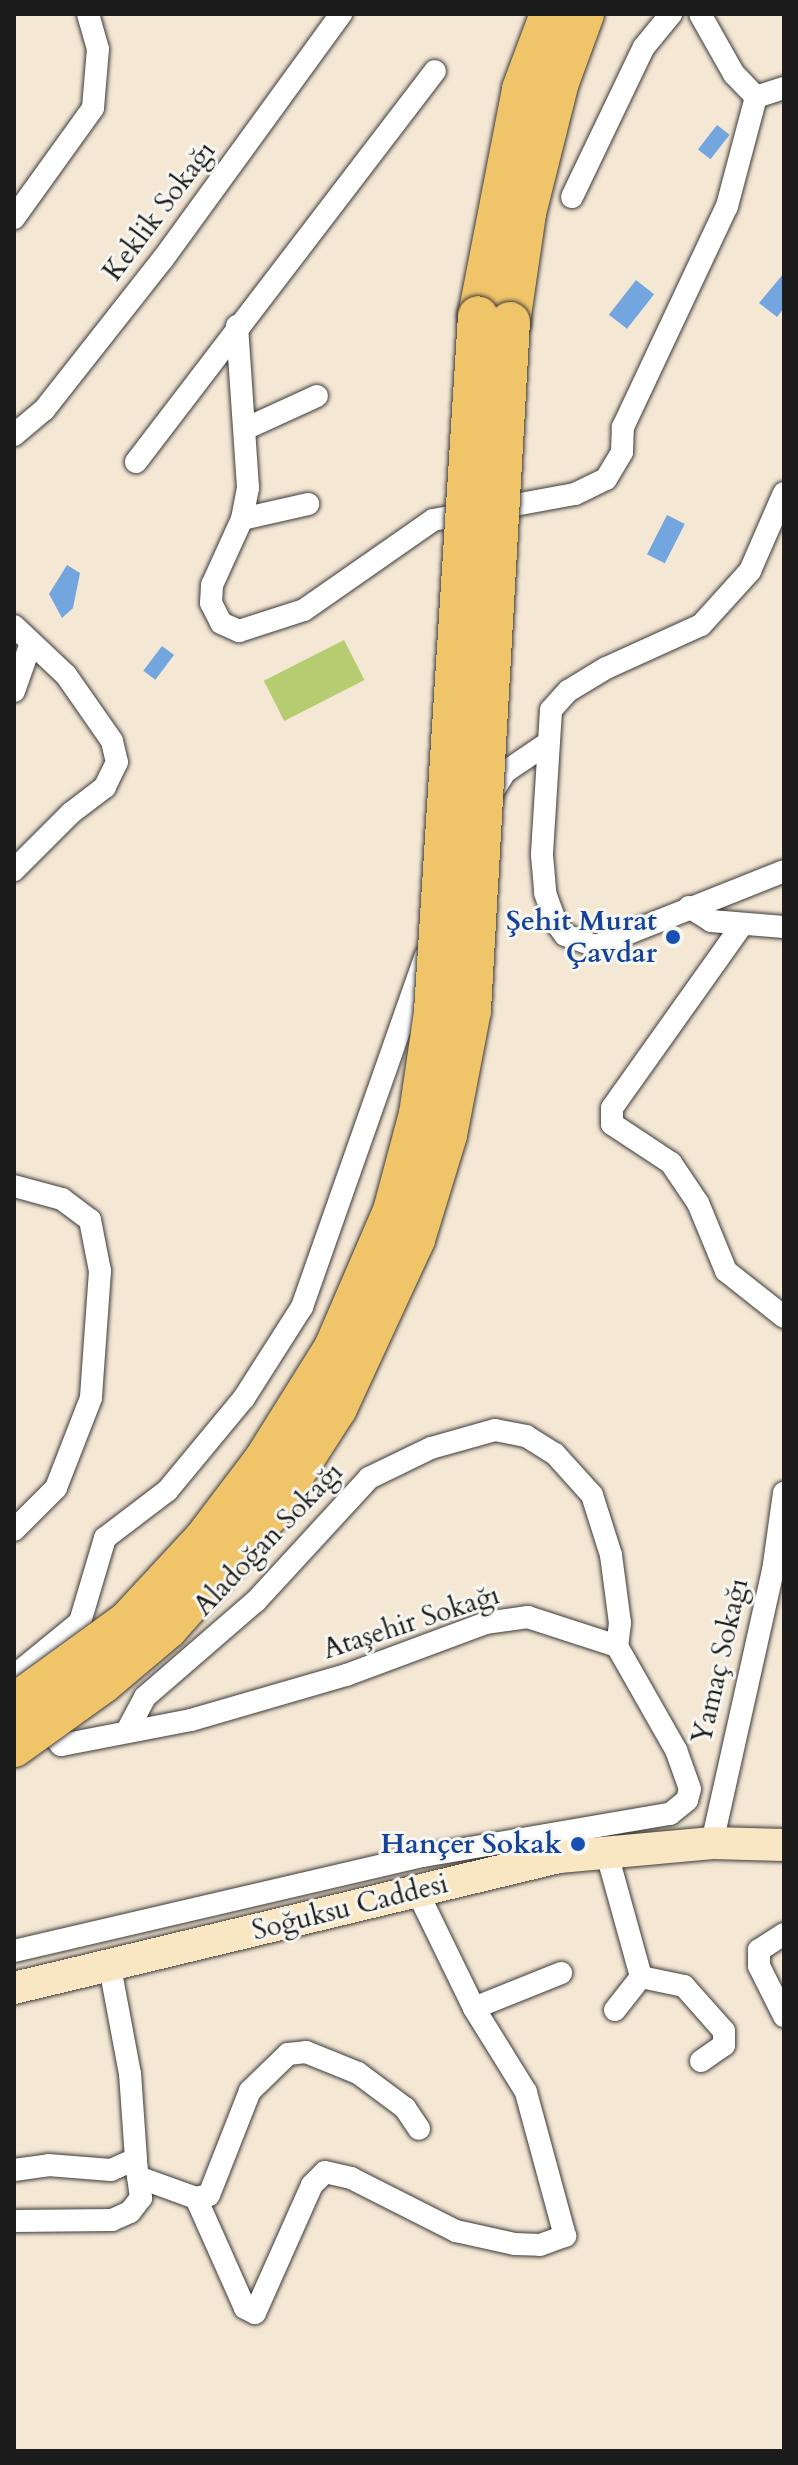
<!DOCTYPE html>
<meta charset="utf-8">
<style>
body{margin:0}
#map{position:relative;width:798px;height:2465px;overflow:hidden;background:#f4e7d4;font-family:Cardo,serif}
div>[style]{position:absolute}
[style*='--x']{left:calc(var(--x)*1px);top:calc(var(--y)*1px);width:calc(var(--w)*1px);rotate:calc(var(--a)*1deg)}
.green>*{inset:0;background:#b5cc71;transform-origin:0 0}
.water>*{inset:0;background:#73a6df;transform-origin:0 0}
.roads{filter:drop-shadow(0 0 2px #3c3a38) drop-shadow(0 0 2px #3c3a38)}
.street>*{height:22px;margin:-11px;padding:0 11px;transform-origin:11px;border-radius:11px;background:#fff}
.secondary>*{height:32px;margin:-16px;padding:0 16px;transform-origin:16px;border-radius:16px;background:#f9e7c3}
.highway>*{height:40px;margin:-20px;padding:0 20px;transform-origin:20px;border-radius:20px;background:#f0c469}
.bridges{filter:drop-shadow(0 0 2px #3c3a38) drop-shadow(0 0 2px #3c3a38)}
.highway-bridge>*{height:40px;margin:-20px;padding:0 20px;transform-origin:20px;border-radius:20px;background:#f0c469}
.dots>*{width:22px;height:22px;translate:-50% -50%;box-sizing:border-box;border:4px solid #f6f6f2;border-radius:50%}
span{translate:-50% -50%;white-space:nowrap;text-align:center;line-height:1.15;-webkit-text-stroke:6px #f6f6f2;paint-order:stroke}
.street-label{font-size:28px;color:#1c1c1c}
.transit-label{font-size:28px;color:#164399;font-weight:700}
.right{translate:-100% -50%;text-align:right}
.frame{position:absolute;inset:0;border:16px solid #1c1c1c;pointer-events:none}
</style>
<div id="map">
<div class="green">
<i style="left:344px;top:640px;width:45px;height:90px;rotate:63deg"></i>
</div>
<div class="water">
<i style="left:717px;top:125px;width:16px;height:31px;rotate:38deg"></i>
<i style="clip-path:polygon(784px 273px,784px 308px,777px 317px,759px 303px)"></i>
<i style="left:636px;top:280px;width:23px;height:44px;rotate:38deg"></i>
<i style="left:667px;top:515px;width:20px;height:44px;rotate:27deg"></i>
<i style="clip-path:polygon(67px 565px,80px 573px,73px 608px,62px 618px,49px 594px)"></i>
<i style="left:162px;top:646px;width:15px;height:31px;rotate:37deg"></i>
</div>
<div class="roads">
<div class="street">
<i style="--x:700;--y:14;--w:69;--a:60.5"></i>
<i style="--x:734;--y:74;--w:32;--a:46"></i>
<i style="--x:756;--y:97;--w:29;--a:-18"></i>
<i style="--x:572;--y:197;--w:166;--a:-64.4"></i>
<i style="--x:644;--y:47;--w:43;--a:-50.7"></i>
<i style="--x:14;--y:218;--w:135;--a:-54.3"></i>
<i style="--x:93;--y:108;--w:59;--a:-85.2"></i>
<i style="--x:98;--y:49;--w:36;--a:-106"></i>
<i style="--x:237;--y:326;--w:162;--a:86.1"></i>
<i style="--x:248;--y:488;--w:32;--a:101"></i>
<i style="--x:242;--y:519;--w:72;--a:114.4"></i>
<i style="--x:212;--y:585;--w:18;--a:93"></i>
<i style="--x:211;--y:603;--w:22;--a:63"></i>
<i style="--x:221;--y:623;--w:20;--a:24"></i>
<i style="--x:239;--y:631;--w:68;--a:-17.9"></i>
<i style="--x:304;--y:610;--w:157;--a:-34.9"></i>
<i style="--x:433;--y:520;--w:144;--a:-10.4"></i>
<i style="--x:575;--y:494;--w:34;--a:-26"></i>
<i style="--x:606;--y:479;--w:31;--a:-59"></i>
<i style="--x:622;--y:452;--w:25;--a:-88"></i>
<i style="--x:623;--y:427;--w:244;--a:-64.8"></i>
<i style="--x:727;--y:206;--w:113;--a:-75.1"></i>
<i style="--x:247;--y:428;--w:77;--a:-24.6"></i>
<i style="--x:14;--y:435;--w:39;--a:-40"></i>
<i style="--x:44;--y:410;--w:192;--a:-51.8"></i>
<i style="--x:163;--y:259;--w:303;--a:-54"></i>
<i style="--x:136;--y:462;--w:492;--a:-52.6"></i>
<i style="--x:784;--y:493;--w:85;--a:113.6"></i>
<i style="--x:750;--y:571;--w:73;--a:132.2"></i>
<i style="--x:701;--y:625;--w:104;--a:155.6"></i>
<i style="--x:606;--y:668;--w:44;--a:148.8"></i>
<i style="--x:568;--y:691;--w:25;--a:132"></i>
<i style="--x:551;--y:710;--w:145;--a:93.6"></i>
<i style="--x:542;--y:855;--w:38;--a:85"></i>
<i style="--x:545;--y:893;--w:32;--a:70"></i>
<i style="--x:556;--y:923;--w:15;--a:53"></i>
<i style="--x:565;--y:935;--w:33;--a:20"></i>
<i style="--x:596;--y:946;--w:202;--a:-21.7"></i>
<i style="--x:242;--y:519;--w:68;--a:-12.8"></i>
<i style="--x:14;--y:626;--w:71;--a:43.3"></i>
<i style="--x:66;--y:675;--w:80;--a:55.1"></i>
<i style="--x:112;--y:741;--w:22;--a:77"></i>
<i style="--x:117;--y:762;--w:28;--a:116"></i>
<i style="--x:105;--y:787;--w:43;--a:142.6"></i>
<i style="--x:71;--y:813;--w:81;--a:135"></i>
<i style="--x:14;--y:691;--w:51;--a:-70.5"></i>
<i style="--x:490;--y:796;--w:28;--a:-58"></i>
<i style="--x:505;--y:772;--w:52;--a:-34"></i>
<i style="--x:689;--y:907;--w:26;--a:32"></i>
<i style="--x:711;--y:921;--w:73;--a:4.7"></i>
<i style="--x:742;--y:925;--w:224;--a:125.4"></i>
<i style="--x:612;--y:1108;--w:16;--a:90"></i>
<i style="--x:612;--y:1124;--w:71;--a:33.5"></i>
<i style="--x:671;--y:1163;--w:48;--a:56"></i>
<i style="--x:698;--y:1203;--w:74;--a:67.6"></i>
<i style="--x:726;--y:1271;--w:74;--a:38.4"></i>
<i style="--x:14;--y:1186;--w:50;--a:15.2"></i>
<i style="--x:62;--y:1199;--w:35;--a:37"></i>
<i style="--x:90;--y:1220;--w:52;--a:78.9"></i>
<i style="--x:100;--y:1271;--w:127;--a:94.1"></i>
<i style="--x:91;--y:1398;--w:97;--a:111.3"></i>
<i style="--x:56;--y:1488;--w:59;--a:135"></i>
<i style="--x:14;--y:1676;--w:85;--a:-39.3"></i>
<i style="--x:80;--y:1622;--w:88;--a:-73.4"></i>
<i style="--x:105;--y:1538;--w:78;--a:-37.2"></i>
<i style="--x:167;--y:1491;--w:121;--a:-50.4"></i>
<i style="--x:244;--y:1398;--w:108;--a:-57.5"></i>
<i style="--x:302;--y:1307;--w:371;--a:-70.6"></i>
<i style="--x:127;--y:1731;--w:38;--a:-62"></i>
<i style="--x:145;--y:1697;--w:147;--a:-40.9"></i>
<i style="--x:256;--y:1601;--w:167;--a:-47.4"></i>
<i style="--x:369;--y:1478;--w:69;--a:-25.8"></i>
<i style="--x:431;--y:1448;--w:66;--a:-15.7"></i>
<i style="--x:495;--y:1430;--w:32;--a:11"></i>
<i style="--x:526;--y:1436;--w:34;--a:32"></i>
<i style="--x:555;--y:1454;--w:55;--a:47.9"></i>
<i style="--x:592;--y:1495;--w:63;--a:72.4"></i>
<i style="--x:611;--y:1555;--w:69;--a:82.5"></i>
<i style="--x:620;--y:1623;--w:23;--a:97"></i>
<i style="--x:712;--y:1843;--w:279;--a:-77.4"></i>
<i style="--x:773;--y:1571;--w:79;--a:-82"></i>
<i style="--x:607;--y:1854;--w:128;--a:74.5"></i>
<i style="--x:641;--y:1977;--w:44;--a:11.8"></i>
<i style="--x:684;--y:1986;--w:60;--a:48.4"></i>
<i style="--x:724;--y:2031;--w:14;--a:90"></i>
<i style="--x:724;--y:2045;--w:28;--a:145"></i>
<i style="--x:784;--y:1934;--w:30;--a:147"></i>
<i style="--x:759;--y:1950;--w:16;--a:90"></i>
<i style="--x:759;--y:1966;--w:56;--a:63.4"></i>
<i style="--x:14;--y:1951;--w:420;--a:-13.1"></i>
<i style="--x:423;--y:1856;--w:251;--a:-9.7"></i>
<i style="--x:670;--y:1814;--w:22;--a:-39"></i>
<i style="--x:687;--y:1800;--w:11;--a:-75"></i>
<i style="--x:690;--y:1789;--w:41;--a:-109.7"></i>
<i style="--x:676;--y:1750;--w:120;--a:-119.6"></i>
<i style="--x:617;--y:1646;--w:94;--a:-162"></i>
<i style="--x:528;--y:1617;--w:42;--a:171.9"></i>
<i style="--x:486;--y:1623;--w:149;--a:159.6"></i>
<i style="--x:346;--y:1675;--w:161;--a:163.8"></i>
<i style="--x:191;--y:1720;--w:132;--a:169.1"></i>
<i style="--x:61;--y:1745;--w:34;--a:-128"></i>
<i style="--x:474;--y:2008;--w:94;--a:-21.9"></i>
<i style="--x:615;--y:2010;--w:42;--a:-51.8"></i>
<i style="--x:14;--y:2170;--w:34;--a:-8"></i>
<i style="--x:48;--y:2165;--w:63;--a:4.5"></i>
<i style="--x:111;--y:2170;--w:27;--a:-24"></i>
<i style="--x:136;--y:2159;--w:85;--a:-94"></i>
<i style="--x:130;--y:2074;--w:109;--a:-100.6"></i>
<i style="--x:138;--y:2177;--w:62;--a:19.9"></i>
<i style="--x:196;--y:2198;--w:13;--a:-13"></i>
<i style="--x:209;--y:2195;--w:112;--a:-68.5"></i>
<i style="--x:250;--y:2091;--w:53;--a:-44.2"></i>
<i style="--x:288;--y:2054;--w:18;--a:-6"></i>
<i style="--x:306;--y:2052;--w:56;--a:22"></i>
<i style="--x:358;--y:2073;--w:59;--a:36.7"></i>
<i style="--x:405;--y:2108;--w:25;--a:56"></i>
<i style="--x:196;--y:2198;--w:120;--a:66"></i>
<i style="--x:245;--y:2308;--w:11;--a:27"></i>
<i style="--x:255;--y:2313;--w:140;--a:-66"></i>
<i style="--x:312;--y:2185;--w:18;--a:-45"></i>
<i style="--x:325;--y:2172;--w:27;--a:13"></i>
<i style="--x:351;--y:2178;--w:118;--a:26.8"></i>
<i style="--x:456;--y:2231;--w:60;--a:12.4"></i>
<i style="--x:515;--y:2244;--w:25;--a:2"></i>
<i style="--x:540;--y:2245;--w:27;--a:-20"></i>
<i style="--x:565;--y:2236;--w:149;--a:-105.2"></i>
<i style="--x:526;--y:2092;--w:99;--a:-121.8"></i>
<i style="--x:474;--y:2008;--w:130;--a:-116"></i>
<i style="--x:14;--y:2221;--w:98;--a:-0.6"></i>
<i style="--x:112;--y:2220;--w:20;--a:-24"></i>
<i style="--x:130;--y:2212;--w:18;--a:-52"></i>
<i style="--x:141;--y:2198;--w:34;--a:-98"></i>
</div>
<div class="secondary">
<i style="--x:14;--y:1988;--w:561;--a:-13.52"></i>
<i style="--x:559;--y:1857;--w:154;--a:-5.2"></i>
<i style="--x:712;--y:1843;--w:72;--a:1.6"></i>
</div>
<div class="highway">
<i style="--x:478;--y:316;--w:231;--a:-79"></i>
<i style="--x:522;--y:89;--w:80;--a:-69.5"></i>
<i style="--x:510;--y:322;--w:110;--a:-81.6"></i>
<i style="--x:526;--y:213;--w:135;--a:-75.9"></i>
<i style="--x:559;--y:82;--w:72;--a:-69.8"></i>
</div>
</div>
<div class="bridges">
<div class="highway-bridge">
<i style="--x:14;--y:1704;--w:140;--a:-36"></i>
<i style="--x:127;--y:1622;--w:113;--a:-47.1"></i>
<i style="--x:204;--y:1539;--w:99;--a:-52.8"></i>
<i style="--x:264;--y:1460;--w:132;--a:-58"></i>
<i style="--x:334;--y:1348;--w:149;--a:-66.7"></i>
<i style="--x:393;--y:1211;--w:100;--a:-75"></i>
<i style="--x:419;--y:1114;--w:103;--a:-81.6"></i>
<i style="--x:434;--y:1012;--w:697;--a:-86.38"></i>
<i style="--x:14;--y:1747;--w:110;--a:-35.7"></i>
<i style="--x:103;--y:1683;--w:85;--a:-40.2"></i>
<i style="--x:168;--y:1628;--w:151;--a:-48.5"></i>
<i style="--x:268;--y:1515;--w:127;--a:-57.2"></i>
<i style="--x:337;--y:1408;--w:186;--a:-65.2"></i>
<i style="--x:415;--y:1239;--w:109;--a:-72.9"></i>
<i style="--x:447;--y:1135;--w:127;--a:-79.1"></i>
<i style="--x:471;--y:1010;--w:689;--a:-86.76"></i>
</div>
</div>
<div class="dots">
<i style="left:673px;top:937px;background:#1a4fb4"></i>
<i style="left:578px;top:1844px;background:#1a4fb4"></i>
</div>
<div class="street-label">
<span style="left:159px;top:211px;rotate:-53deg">Keklik Sokağı</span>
<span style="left:268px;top:1539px;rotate:-46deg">Aladoğan Sokağı</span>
<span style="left:411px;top:1622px;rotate:-18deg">Ataşehir Sokağı</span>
<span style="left:720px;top:1661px;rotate:-77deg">Yamaç Sokağı</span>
<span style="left:350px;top:1907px;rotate:-14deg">Soğuksu Caddesi</span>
</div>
<div class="transit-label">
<span class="right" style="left:657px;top:937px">Şehit Murat<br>Çavdar</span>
<span class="right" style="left:562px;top:1844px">Hançer Sokak</span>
</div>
<div class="frame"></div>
</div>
